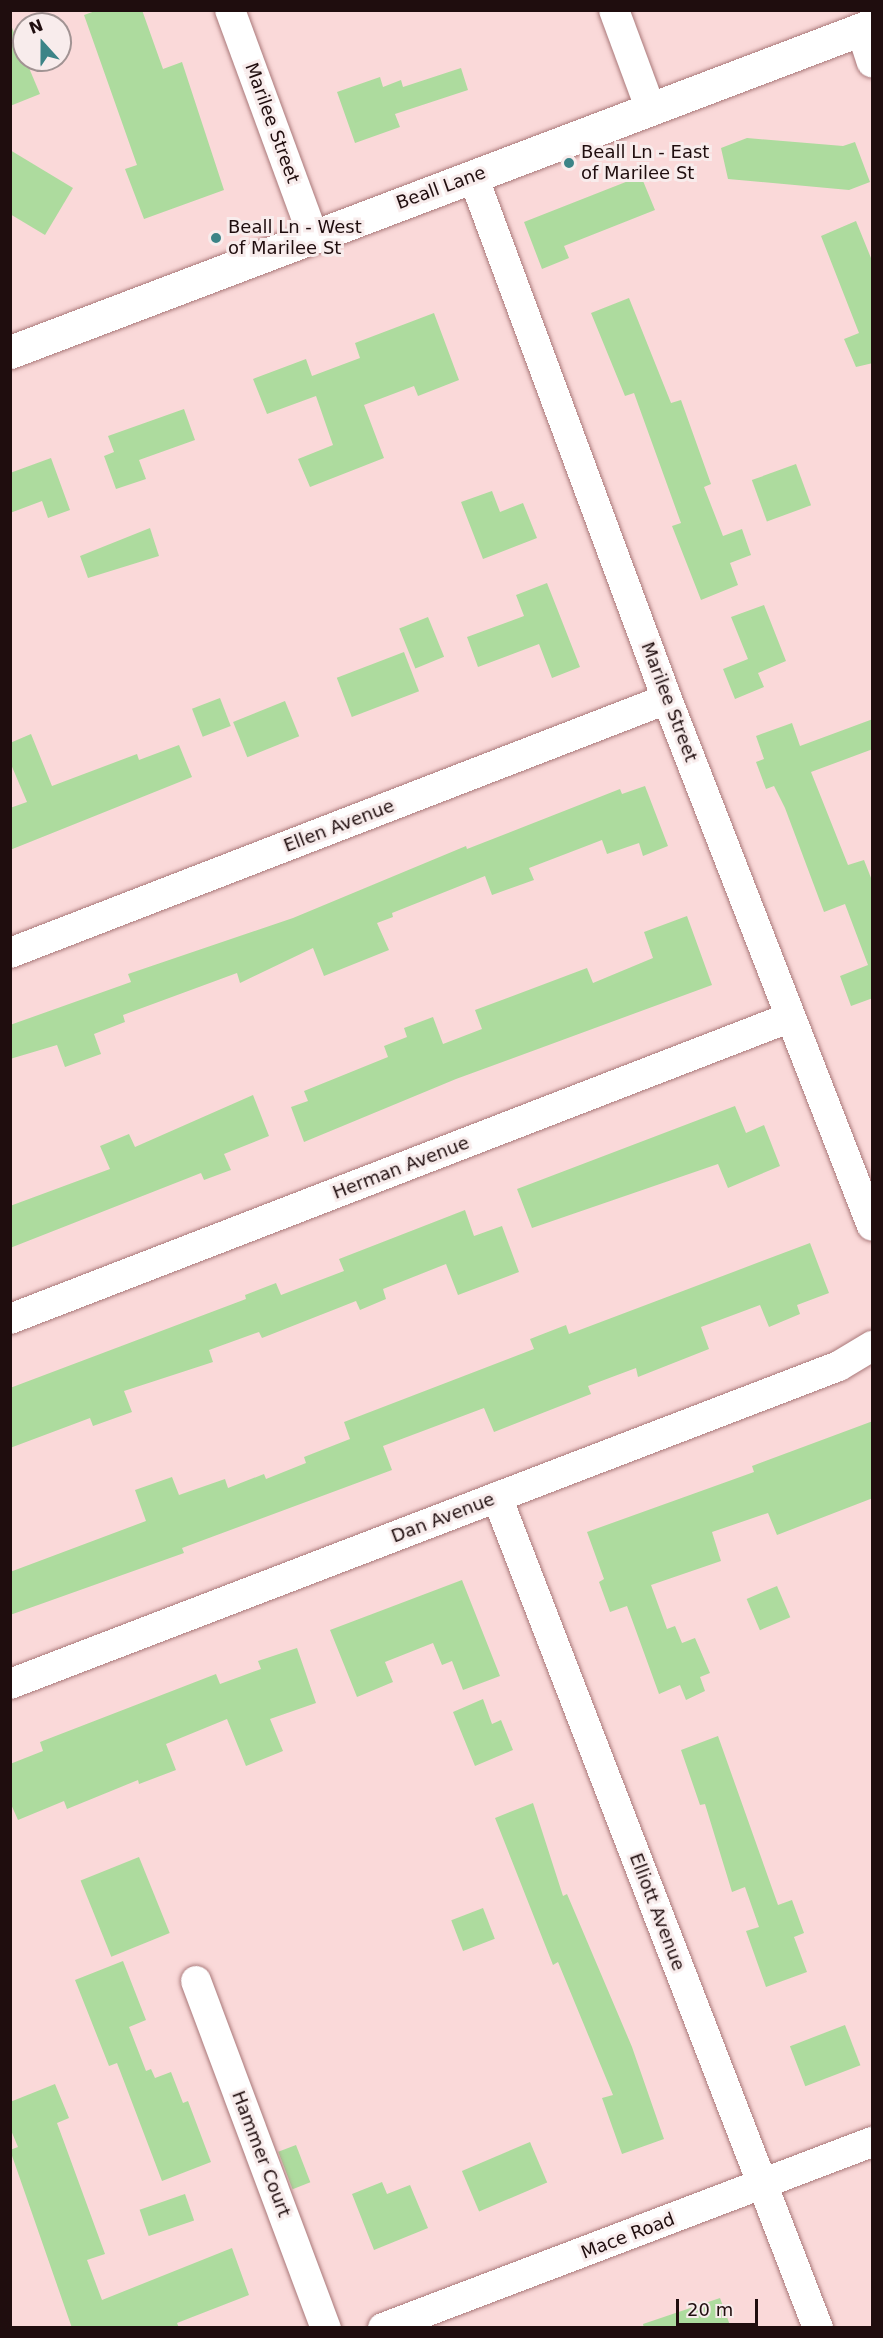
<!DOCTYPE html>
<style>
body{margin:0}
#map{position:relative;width:883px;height:2338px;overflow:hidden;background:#fad9d9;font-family:"DejaVu Sans",sans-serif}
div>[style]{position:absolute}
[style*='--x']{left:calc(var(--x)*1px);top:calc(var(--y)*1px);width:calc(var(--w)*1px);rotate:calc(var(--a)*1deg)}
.building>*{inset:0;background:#addb9e;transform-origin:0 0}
.roads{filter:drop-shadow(0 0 2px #a97879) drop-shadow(0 0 2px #a97879)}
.street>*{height:30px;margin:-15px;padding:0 15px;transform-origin:15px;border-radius:15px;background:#fff}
.secondary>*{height:33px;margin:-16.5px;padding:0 16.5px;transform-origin:16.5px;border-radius:16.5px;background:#fff}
.dots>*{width:16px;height:16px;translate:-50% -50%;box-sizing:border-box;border:3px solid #f8ecec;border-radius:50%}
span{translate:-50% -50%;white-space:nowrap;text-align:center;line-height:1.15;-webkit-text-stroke:6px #f8ecec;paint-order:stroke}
.street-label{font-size:18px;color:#1f0d0e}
.poi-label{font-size:18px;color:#1f0d0e}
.left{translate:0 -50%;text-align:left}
.frame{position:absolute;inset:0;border:12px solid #1f0d0e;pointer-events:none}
.north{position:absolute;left:12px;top:12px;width:60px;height:60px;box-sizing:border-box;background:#f8ecec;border:2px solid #a19393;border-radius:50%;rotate:339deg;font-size:16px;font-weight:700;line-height:24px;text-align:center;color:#1f0d0e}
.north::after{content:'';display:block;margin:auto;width:21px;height:27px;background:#3c8487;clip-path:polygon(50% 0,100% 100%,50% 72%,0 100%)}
.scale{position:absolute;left:676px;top:2299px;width:82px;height:27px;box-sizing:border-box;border:3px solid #1f0d0e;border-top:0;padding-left:8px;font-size:18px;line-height:21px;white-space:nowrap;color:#1f0d0e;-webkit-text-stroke:4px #f8ecec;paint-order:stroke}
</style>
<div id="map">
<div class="building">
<i style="clip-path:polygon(98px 10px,142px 10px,163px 69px,182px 62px,224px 190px,144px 219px,125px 169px,137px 165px,84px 15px)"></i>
<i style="clip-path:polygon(10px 23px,40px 94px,10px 106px)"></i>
<i style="clip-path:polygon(461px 68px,468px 90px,395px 114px,400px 127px,355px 143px,337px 92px,380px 77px,383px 87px,401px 80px,403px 87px)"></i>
<i style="clip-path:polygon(747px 138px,843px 146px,855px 142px,870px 182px,849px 190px,728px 179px,721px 148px)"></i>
<i style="clip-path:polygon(10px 150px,73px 188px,45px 235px,10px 214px)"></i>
<i style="clip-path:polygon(641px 176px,655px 210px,564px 246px,569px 258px,542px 269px,524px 222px)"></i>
<i style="clip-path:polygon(856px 221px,873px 263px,873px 363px,856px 367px,844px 339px,859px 333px,821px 236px)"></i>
<i style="clip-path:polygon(629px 298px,671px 403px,681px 400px,711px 484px,704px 487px,723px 536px,742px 529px,751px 555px,730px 563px,738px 585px,701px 600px,672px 526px,681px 523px,634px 393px,625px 396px,591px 313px)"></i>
<i style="clip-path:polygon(434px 313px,459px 380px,418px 396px,414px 386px,364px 405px,384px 458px,310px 487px,298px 459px,333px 445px,316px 396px,267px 414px,253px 379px,306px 359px,312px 376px,360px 358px,355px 343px)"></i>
<i style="clip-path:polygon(184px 409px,195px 440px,139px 460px,146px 479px,116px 489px,104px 456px,114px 452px,108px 436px)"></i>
<i style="clip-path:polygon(51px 458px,70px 510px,48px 518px,42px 501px,10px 513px,10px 473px)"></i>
<i style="left:796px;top:464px;width:44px;height:47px;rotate:70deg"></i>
<i style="clip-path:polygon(492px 491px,500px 512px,523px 503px,537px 538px,483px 559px,461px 502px)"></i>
<i style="clip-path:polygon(150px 528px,159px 556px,88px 578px,80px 556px)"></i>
<i style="clip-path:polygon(547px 583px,580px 667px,552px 678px,539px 644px,478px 667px,467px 637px,524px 616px,516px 595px)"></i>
<i style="clip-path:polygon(764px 605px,786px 661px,758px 673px,764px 687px,735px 699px,723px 669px,748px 659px,731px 617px)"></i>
<i style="left:428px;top:617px;width:43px;height:31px;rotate:68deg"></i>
<i style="left:404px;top:652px;width:42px;height:72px;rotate:69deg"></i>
<i style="left:220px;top:698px;width:30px;height:30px;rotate:69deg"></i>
<i style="left:285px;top:701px;width:38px;height:56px;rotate:68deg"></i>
<i style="clip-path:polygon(873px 719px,873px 749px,811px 772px,848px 865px,864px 860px,873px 883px,873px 998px,851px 1006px,840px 976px,868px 965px,845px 904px,824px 912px,785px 808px,774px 786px,766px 789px,756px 762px,764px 759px,756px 736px,792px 723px,800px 746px)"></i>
<i style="clip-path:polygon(31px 734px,52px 786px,137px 754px,139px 760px,179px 745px,192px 777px,10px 850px,10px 808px,27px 802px,10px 762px,10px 743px)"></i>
<i style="clip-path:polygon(645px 786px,668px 846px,643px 856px,639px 843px,607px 854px,602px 840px,529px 868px,534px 880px,492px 895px,485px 876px,392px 913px,393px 917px,377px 923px,389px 950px,324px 976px,313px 948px,240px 983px,237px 973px,123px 1015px,125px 1022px,94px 1034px,101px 1054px,65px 1067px,57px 1045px,10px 1059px,10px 1025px,131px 982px,128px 974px,293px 918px,466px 846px,467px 849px,620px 789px,622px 794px)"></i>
<i style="clip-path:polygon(687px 916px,712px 985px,456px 1079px,304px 1142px,291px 1107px,308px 1101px,304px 1091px,388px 1057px,384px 1046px,407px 1037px,404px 1028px,433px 1017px,443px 1044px,482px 1029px,475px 1010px,587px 968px,593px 983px,653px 958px,644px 932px)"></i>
<i style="clip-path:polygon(253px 1095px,269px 1136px,224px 1154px,231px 1170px,204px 1180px,201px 1173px,10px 1248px,10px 1206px,110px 1169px,100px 1146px,129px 1134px,135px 1147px)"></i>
<i style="clip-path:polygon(735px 1106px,746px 1133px,764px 1125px,780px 1166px,728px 1188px,718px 1164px,532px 1228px,517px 1189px)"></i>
<i style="clip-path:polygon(465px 1210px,474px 1236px,502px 1226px,519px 1272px,458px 1295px,446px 1264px,383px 1289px,386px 1299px,360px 1310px,356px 1301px,262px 1338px,259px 1332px,209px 1350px,213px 1362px,124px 1391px,132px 1412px,93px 1426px,90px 1418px,10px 1448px,10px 1388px,246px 1299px,245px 1295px,276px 1283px,281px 1295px,344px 1271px,339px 1259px)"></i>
<i style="clip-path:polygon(810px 1243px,829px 1293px,797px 1305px,800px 1314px,769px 1327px,760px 1305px,701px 1327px,709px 1349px,638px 1377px,636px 1368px,588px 1386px,591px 1394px,494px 1432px,484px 1408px,383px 1446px,392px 1470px,182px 1548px,184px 1553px,10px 1615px,10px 1572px,146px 1521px,135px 1490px,172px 1477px,179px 1495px,225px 1479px,228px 1488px,264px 1474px,266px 1479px,306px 1463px,304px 1457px,350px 1439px,344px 1422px,534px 1349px,530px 1339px,566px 1325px,569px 1334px)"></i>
<i style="clip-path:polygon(873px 1421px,873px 1498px,777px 1535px,768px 1513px,712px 1532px,721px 1561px,651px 1585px,667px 1629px,675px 1626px,682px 1643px,695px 1638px,710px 1673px,700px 1677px,705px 1691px,686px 1700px,680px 1685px,659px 1694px,627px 1606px,610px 1612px,599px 1582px,604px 1579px,587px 1532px,754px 1472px,752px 1466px)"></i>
<i style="clip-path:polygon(462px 1580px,500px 1676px,463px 1690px,452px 1661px,442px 1665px,433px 1643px,385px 1662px,393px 1682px,357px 1697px,330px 1630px)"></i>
<i style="left:777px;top:1586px;width:34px;height:33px;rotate:67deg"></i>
<i style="clip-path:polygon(297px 1648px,316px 1703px,270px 1719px,283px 1751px,246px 1766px,227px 1719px,166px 1744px,176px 1770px,139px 1784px,138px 1780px,67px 1809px,64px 1801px,18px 1820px,10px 1802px,10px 1764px,43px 1751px,40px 1742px,216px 1674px,220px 1684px,261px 1669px,258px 1661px)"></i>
<i style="clip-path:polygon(483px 1699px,492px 1724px,501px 1720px,513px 1750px,475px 1766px,453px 1712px)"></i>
<i style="clip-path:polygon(718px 1736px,778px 1905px,792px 1900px,804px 1933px,794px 1937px,807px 1972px,766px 1987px,746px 1931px,759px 1927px,745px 1887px,732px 1892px,705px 1804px,700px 1805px,681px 1750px)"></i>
<i style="clip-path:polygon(533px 1803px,563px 1896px,567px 1894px,632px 2047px,664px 2139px,622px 2154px,602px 2098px,613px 2095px,558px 1962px,553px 1965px,495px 1818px)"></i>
<i style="left:139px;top:1857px;width:82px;height:63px;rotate:68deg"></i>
<i style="left:483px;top:1908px;width:33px;height:34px;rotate:69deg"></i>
<i style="clip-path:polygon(123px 1961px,146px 2020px,129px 2027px,146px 2071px,151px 2069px,155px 2078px,171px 2072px,183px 2103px,188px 2101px,211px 2162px,162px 2181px,117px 2063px,109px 2066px,75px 1980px)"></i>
<i style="left:845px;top:2025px;width:43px;height:59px;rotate:69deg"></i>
<i style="clip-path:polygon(55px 2084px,69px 2118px,57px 2123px,105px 2254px,87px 2260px,102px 2300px,232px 2248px,249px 2295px,177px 2323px,179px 2328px,72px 2328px,10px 2150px,18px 2147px,10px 2128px,10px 2102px)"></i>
<i style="left:530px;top:2142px;width:44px;height:74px;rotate:67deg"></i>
<i style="left:296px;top:2145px;width:40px;height:19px;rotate:69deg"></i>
<i style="clip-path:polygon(382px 2182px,387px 2194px,410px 2185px,428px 2228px,374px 2250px,352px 2194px)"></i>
<i style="left:185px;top:2194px;width:28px;height:48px;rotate:71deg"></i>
<i style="clip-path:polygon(720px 2298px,731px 2328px,644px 2328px,643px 2324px)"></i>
</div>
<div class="roads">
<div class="street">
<i style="--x:230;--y:10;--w:241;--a:69.8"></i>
<i style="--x:614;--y:10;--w:107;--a:69.7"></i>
<i style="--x:861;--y:29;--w:35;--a:72"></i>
<i style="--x:473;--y:176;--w:558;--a:69.65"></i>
<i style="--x:667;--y:699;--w:565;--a:68.74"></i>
<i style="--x:10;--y:953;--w:704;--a:-21.14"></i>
<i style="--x:10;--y:1319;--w:837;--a:-21.14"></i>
<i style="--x:497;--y:1497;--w:891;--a:68.88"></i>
<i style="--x:10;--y:1684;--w:888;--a:-20.99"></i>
<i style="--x:839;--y:1366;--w:39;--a:-31"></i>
<i style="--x:196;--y:1981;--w:371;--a:69.5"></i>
<i style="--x:383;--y:2328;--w:523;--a:-20.83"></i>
</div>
<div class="secondary">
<i style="--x:10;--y:352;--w:922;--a:-20.77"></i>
</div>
</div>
<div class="dots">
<i style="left:569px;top:163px;background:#3c8487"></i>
<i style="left:216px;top:238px;background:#3c8487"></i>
</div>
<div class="street-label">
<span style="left:272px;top:123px;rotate:70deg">Marilee Street</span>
<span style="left:441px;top:188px;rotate:-20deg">Beall Lane</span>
<span style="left:669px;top:702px;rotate:69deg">Marilee Street</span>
<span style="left:339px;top:826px;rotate:-21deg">Ellen Avenue</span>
<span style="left:401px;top:1168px;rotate:-21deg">Herman Avenue</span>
<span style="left:443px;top:1518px;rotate:-21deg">Dan Avenue</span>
<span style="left:657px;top:1912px;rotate:69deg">Elliott Avenue</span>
<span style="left:261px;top:2154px;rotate:69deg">Hammer Court</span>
<span style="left:628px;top:2236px;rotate:-21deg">Mace Road</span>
</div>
<div class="poi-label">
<span class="left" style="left:581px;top:163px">Beall Ln - East<br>of Marilee St</span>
<span class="left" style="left:228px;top:238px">Beall Ln - West<br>of Marilee St</span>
</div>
<div class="frame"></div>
<div class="north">N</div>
<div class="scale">20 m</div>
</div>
